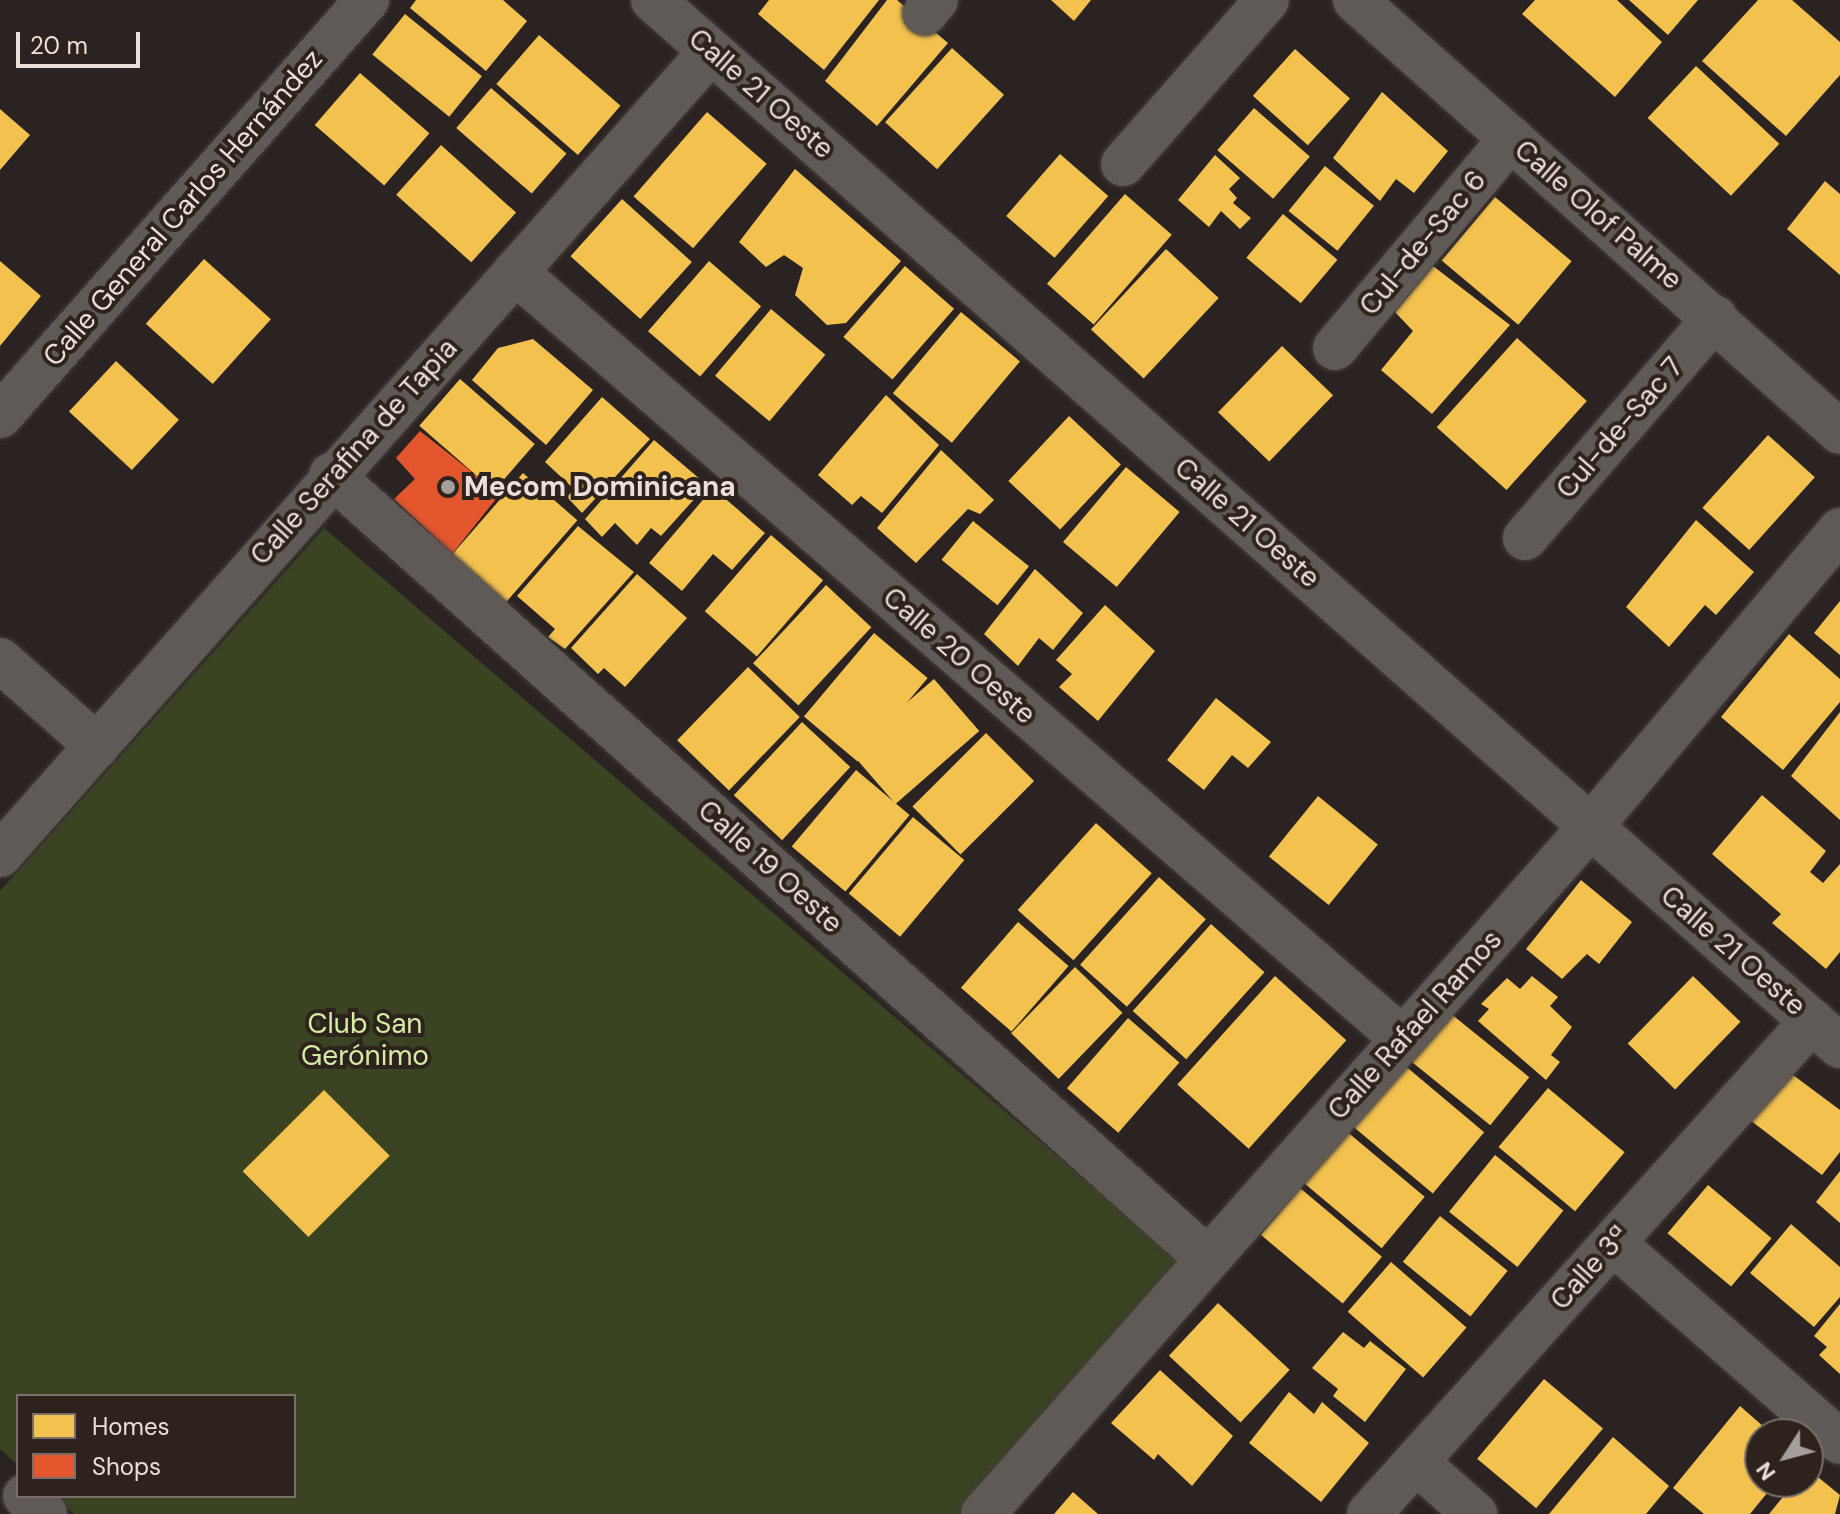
<!DOCTYPE html>
<meta charset="utf-8">
<style>
body{margin:0}
#map{position:relative;width:1840px;height:1514px;overflow:hidden;background:#2a2321;font-family:"DM Sans",sans-serif}
div>[style]{position:absolute}
[style*='--x']{left:calc(var(--x)*1px);top:calc(var(--y)*1px);width:calc(var(--w)*1px);rotate:calc(var(--a)*1deg)}
.green>*{inset:0;background:#3a4322}
.homes>*{inset:0;background:#f2c14e;transform-origin:0 0}
.shops>*{inset:0;background:#e4572e}
.roads{filter:drop-shadow(0 0 2px #443e3c) drop-shadow(0 0 2px #443e3c)}
.minor>*{height:44px;margin:-22px;padding:0 22px;transform-origin:22px;border-radius:22px;background:#605a56}
.dots>*{width:22px;height:22px;translate:-50% -50%;box-sizing:border-box;border:4px solid #2e221d;border-radius:50%}
span{translate:-50% -50%;white-space:nowrap;text-align:center;line-height:1.15;-webkit-text-stroke:8px #2e221d;paint-order:stroke}
.street-label{font-size:28px;color:#e9e0dc}
.poi-label{font-size:28px;color:#e9e0dc;font-weight:700}
.left{translate:0 -50%;text-align:left}
.park-label{font-size:28px;color:#d5eca4}
.legend{position:absolute;left:16px;top:1394px;width:280px;height:104px;box-sizing:border-box;background:#2e221d;border:2px solid #796e69;margin:0;padding:10px 14px;list-style:none;font-size:24px;color:#e9e0dc}
.legend li{display:flex;align-items:center;gap:16px;height:40px}
.legend b{width:40px;border:2px solid #796e69}
.north{position:absolute;left:1744px;top:1418px;width:80px;height:80px;box-sizing:border-box;background:#2e221d;border:2px solid #796e69;border-radius:50%;rotate:234deg;font-size:22px;font-weight:700;line-height:32px;text-align:center;color:#e9e0dc}
.north::after{content:'';display:block;margin:auto;width:28px;height:36px;background:#a69e9b;clip-path:polygon(50% 0,100% 100%,50% 72%,0 100%)}
.scale{position:absolute;left:16px;top:32px;width:124px;height:36px;box-sizing:border-box;border:4px solid #e9e0dc;border-top:0;padding-left:10px;font-size:24px;line-height:28px;white-space:nowrap;color:#e9e0dc;-webkit-text-stroke:6px #2e221d;paint-order:stroke}
</style>
<div id="map">
<div class="green">
<i style="clip-path:polygon(324px 528px,1188px 1268px,962px 1514px,74px 1514px,53px 1496px,294px 1496px,294px 1396px,18px 1396px,18px 1465px,0 1449px,0 891px)"></i>
</div>
<div class="homes">
<i style="clip-path:polygon(416px 0,503px 0,527px 21px,486px 71px,410px 8px)"></i>
<i style="clip-path:polygon(769px 0,879px 0,824px 70px,758px 14px)"></i>
<i style="clip-path:polygon(887px 0,897px 0,948px 43px,877px 126px,825px 81px)"></i>
<i style="clip-path:polygon(1051px 0,1091px 0,1074px 21px)"></i>
<i style="clip-path:polygon(1535px 0,1617px 0,1662px 42px,1615px 97px,1522px 14px)"></i>
<i style="clip-path:polygon(1629px 0,1698px 0,1668px 35px)"></i>
<i style="clip-path:polygon(1758px 0,1792px 0,1840px 42px,1840px 75px,1786px 136px,1702px 61px)"></i>
<i style="left:405px;top:14px;width:99px;height:52px;rotate:39deg"></i>
<i style="left:539px;top:35px;width:108px;height:65px;rotate:41deg"></i>
<i style="left:952px;top:48px;width:70px;height:100px;rotate:42deg"></i>
<i style="left:1295px;top:49px;width:74px;height:63px;rotate:42deg"></i>
<i style="left:1696px;top:66px;width:114px;height:71px;rotate:43deg"></i>
<i style="left:360px;top:73px;width:92px;height:69px;rotate:41deg"></i>
<i style="left:491px;top:88px;width:100px;height:53px;rotate:41deg"></i>
<i style="clip-path:polygon(1382px 92px,1448px 151px,1414px 193px,1396px 179px,1380px 201px,1333px 158px)"></i>
<i style="left:1254px;top:108px;width:74px;height:56px;rotate:41deg"></i>
<i style="clip-path:polygon(0 109px,30px 135px,0 170px)"></i>
<i style="left:707px;top:112px;width:79px;height:112px;rotate:41deg"></i>
<i style="left:441px;top:145px;width:101px;height:67px;rotate:42deg"></i>
<i style="left:1060px;top:154px;width:64px;height:82px;rotate:41deg"></i>
<i style="clip-path:polygon(1215px 155px,1240px 178px,1229px 189px,1237px 198px,1233px 203px,1251px 218px,1240px 229px,1221px 211px,1209px 227px,1178px 200px)"></i>
<i style="left:1325px;top:166px;width:63px;height:58px;rotate:39deg"></i>
<i style="clip-path:polygon(795px 169px,901px 261px,846px 323px,827px 325px,795px 295px,803px 268px,784px 255px,766px 267px,739px 242px)"></i>
<i style="clip-path:polygon(1825px 181px,1840px 194px,1840px 275px,1787px 229px)"></i>
<i style="left:1125px;top:194px;width:62px;height:119px;rotate:41deg"></i>
<i style="left:1495px;top:197px;width:100px;height:83px;rotate:40deg"></i>
<i style="left:622px;top:199px;width:94px;height:77px;rotate:42deg"></i>
<i style="left:1283px;top:214px;width:71px;height:57px;rotate:40deg"></i>
<i style="left:1166px;top:249px;width:72px;height:110px;rotate:43deg"></i>
<i style="left:204px;top:259px;width:90px;height:87px;rotate:42deg"></i>
<i style="clip-path:polygon(0 261px,41px 296px,0 346px)"></i>
<i style="left:709px;top:261px;width:69px;height:93px;rotate:41deg"></i>
<i style="left:905px;top:266px;width:65px;height:94px;rotate:41deg"></i>
<i style="clip-path:polygon(1433px 266px,1510px 325px,1432px 414px,1381px 370px,1413px 331px,1395px 312px)"></i>
<i style="left:771px;top:309px;width:71px;height:87px;rotate:40deg"></i>
<i style="left:961px;top:312px;width:77px;height:106px;rotate:40deg"></i>
<i style="left:1517px;top:338px;width:94px;height:120px;rotate:42deg"></i>
<i style="clip-path:polygon(533px 339px,593px 390px,546px 445px,472px 380px,498px 348px)"></i>
<i style="left:1282px;top:346px;width:71px;height:92px;rotate:44deg"></i>
<i style="left:116px;top:361px;width:86px;height:69px;rotate:43deg"></i>
<i style="left:460px;top:379px;width:99px;height:62px;rotate:41deg"></i>
<i style="clip-path:polygon(886px 395px,939px 445px,882px 513px,861px 496px,852px 505px,818px 475px)"></i>
<i style="clip-path:polygon(602px 397px,650px 439px,582px 513px,567px 497px,574px 489px,545px 462px)"></i>
<i style="left:1069px;top:416px;width:71px;height:89px;rotate:43deg"></i>
<i style="left:1768px;top:435px;width:63px;height:98px;rotate:42deg"></i>
<i style="clip-path:polygon(654px 440px,707px 485px,661px 536px,651px 528px,637px 545px,615px 523px,602px 537px,585px 519px)"></i>
<i style="clip-path:polygon(941px 450px,994px 500px,980px 514px,968px 509px,916px 563px,877px 528px)"></i>
<i style="left:1126px;top:467px;width:70px;height:98px;rotate:40deg"></i>
<i style="left:523px;top:473px;width:72px;height:114px;rotate:41deg"></i>
<i style="clip-path:polygon(713px 488px,765px 533px,732px 570px,713px 554px,682px 591px,649px 563px)"></i>
<i style="clip-path:polygon(1696px 520px,1754px 572px,1716px 615px,1705px 605px,1669px 647px,1626px 607px)"></i>
<i style="left:973px;top:521px;width:72px;height:50px;rotate:39deg"></i>
<i style="clip-path:polygon(578px 526px,634px 572px,565px 649px,548px 637px,555px 629px,517px 596px)"></i>
<i style="left:771px;top:535px;width:69px;height:101px;rotate:41deg"></i>
<i style="clip-path:polygon(1035px 569px,1083px 613px,1053px 650px,1039px 638px,1018px 666px,984px 634px)"></i>
<i style="clip-path:polygon(637px 574px,687px 618px,625px 687px,604px 668px,598px 674px,571px 648px)"></i>
<i style="left:826px;top:585px;width:62px;height:107px;rotate:43deg"></i>
<i style="clip-path:polygon(1840px 601px,1840px 655px,1814px 633px)"></i>
<i style="clip-path:polygon(1105px 605px,1155px 651px,1098px 721px,1059px 687px,1072px 674px,1056px 660px)"></i>
<i style="left:874px;top:633px;width:70px;height:109px;rotate:40deg"></i>
<i style="clip-path:polygon(1789px 634px,1840px 679px,1840px 702px,1783px 770px,1721px 717px)"></i>
<i style="left:748px;top:667px;width:72px;height:102px;rotate:44deg"></i>
<i style="left:934px;top:679px;width:69px;height:111px;rotate:49deg"></i>
<i style="clip-path:polygon(1216px 698px,1271px 742px,1248px 768px,1232px 755px,1204px 790px,1167px 760px)"></i>
<i style="clip-path:polygon(1840px 712px,1840px 820px,1791px 776px)"></i>
<i style="left:802px;top:722px;width:66px;height:100px;rotate:43deg"></i>
<i style="left:986px;top:733px;width:68px;height:104px;rotate:45deg"></i>
<i style="left:856px;top:770px;width:70px;height:100px;rotate:40deg"></i>
<i style="clip-path:polygon(1762px 795px,1826px 851px,1810px 872px,1823px 883px,1840px 864px,1840px 952px,1826px 969px,1772px 923px,1781px 914px,1712px 854px)"></i>
<i style="left:1318px;top:796px;width:77px;height:78px;rotate:39deg"></i>
<i style="left:913px;top:817px;width:67px;height:100px;rotate:40deg"></i>
<i style="left:1096px;top:823px;width:75px;height:117px;rotate:42deg"></i>
<i style="left:1159px;top:877px;width:63px;height:118px;rotate:42deg"></i>
<i style="clip-path:polygon(1581px 880px,1632px 922px,1599px 964px,1587px 954px,1562px 979px,1526px 949px)"></i>
<i style="left:1018px;top:922px;width:67px;height:87px;rotate:41deg"></i>
<i style="left:1211px;top:924px;width:72px;height:117px;rotate:42deg"></i>
<i style="left:1075px;top:967px;width:66px;height:92px;rotate:44deg"></i>
<i style="left:1275px;top:976px;width:96px;height:146px;rotate:42deg"></i>
<i style="clip-path:polygon(1532px 976px,1558px 997px,1550px 1006px,1572px 1027px,1551px 1055px,1560px 1062px,1546px 1080px,1478px 1021px,1489px 1009px,1481px 1004px,1507px 978px,1520px 989px)"></i>
<i style="left:1693px;top:976px;width:66px;height:94px;rotate:44deg"></i>
<i style="left:1450px;top:1013px;width:102px;height:62px;rotate:39deg"></i>
<i style="left:1128px;top:1018px;width:68px;height:93px;rotate:41deg"></i>
<i style="left:1403px;top:1064px;width:106px;height:80px;rotate:40deg"></i>
<i style="clip-path:polygon(1789px 1072px,1840px 1110px,1840px 1152px,1822px 1175px,1750px 1120px)"></i>
<i style="left:1548px;top:1088px;width:100px;height:77px;rotate:40deg"></i>
<i style="left:324px;top:1090px;width:93px;height:115px;rotate:45deg"></i>
<i style="left:1345px;top:1130px;width:104px;height:67px;rotate:40deg"></i>
<i style="left:1495px;top:1155px;width:88px;height:73px;rotate:39deg"></i>
<i style="clip-path:polygon(1840px 1171px,1840px 1223px,1816px 1202px)"></i>
<i style="left:1708px;top:1185px;width:83px;height:63px;rotate:40deg"></i>
<i style="left:1300px;top:1188px;width:107px;height:61px;rotate:40deg"></i>
<i style="left:1440px;top:1216px;width:87px;height:59px;rotate:39deg"></i>
<i style="clip-path:polygon(1791px 1224px,1840px 1267px,1840px 1297px,1814px 1327px,1750px 1273px)"></i>
<i style="left:1391px;top:1262px;width:100px;height:66px;rotate:41deg"></i>
<i style="left:1218px;top:1303px;width:98px;height:72px;rotate:43deg"></i>
<i style="clip-path:polygon(1840px 1304px,1840px 1374px,1819px 1355px,1827px 1347px,1814px 1336px)"></i>
<i style="clip-path:polygon(1343px 1332px,1364px 1348px,1370px 1341px,1406px 1369px,1365px 1422px,1333px 1396px,1338px 1389px,1312px 1368px)"></i>
<i style="clip-path:polygon(1160px 1370px,1233px 1436px,1192px 1486px,1158px 1454px,1154px 1460px,1111px 1423px)"></i>
<i style="left:1544px;top:1379px;width:77px;height:104px;rotate:40deg"></i>
<i style="clip-path:polygon(1289px 1392px,1314px 1414px,1322px 1402px,1369px 1443px,1321px 1502px,1249px 1443px)"></i>
<i style="clip-path:polygon(1740px 1406px,1772px 1434px,1760px 1434px,1760px 1482px,1776px 1482px,1750px 1514px,1704px 1514px,1673px 1488px)"></i>
<i style="clip-path:polygon(1613px 1437px,1669px 1486px,1646px 1514px,1549px 1514px)"></i>
<i style="clip-path:polygon(1808px 1469px,1840px 1495px,1835px 1514px,1769px 1514px,1795px 1482px,1808px 1482px)"></i>
<i style="clip-path:polygon(1073px 1492px,1098px 1514px,1054px 1514px)"></i>
</div>
<div class="shops">
<i style="clip-path:polygon(420px 431px,500px 494px,452px 554px,394px 499px,415px 479px,396px 458px)"></i>
</div>
<div class="roads">
<div class="minor">
<i style="--x:653;--y:0;--w:1582;--a:41.39"></i>
<i style="--x:1355;--y:0;--w:649;--a:41.69"></i>
<i style="--x:925;--y:13;--w:17;--a:-50"></i>
<i style="--x:1123;--y:164;--w:218;--a:-48.7"></i>
<i style="--x:515;--y:272;--w:1173;--a:40.82"></i>
<i style="--x:1335;--y:348;--w:274;--a:-50"></i>
<i style="--x:0;--y:416;--w:555;--a:-48.58"></i>
<i style="--x:331;--y:475;--w:1176;--a:41.8"></i>
<i style="--x:1525;--y:538;--w:291;--a:-49.2"></i>
<i style="--x:0;--y:660;--w:130;--a:41.6"></i>
<i style="--x:0;--y:855;--w:1073;--a:-48.51"></i>
<i style="--x:1613;--y:1243;--w:302;--a:41.2"></i>
<i style="--x:1416;--y:1462;--w:79;--a:41.4"></i>
<i style="--x:25;--y:1496;--w:27;--a:42"></i>
<i style="--x:983;--y:1514;--w:918;--a:-48.53"></i>
<i style="--x:1591;--y:826;--w:387;--a:-49.9"></i>
<i style="--x:1369;--y:1514;--w:663;--a:-48.06"></i>
</div>
</div>
<div class="dots">
<i style="left:448px;top:487px;background:#a69e9b"></i>
</div>
<div class="street-label">
<span style="left:761px;top:94px;rotate:41deg">Calle 21 Oeste</span>
<span style="left:183px;top:208px;rotate:-49deg">Calle General Carlos Hernández</span>
<span style="left:1598px;top:215px;rotate:41deg">Calle Olof Palme</span>
<span style="left:1423px;top:243px;rotate:-50deg">Cul-de-Sac 6</span>
<span style="left:1620px;top:428px;rotate:-49deg">Cul-de-Sac 7</span>
<span style="left:354px;top:452px;rotate:-48deg">Calle Serafina de Tapia</span>
<span style="left:1247px;top:523px;rotate:41deg">Calle 21 Oeste</span>
<span style="left:959px;top:656px;rotate:41deg">Calle 20 Oeste</span>
<span style="left:770px;top:867px;rotate:42deg">Calle 19 Oeste</span>
<span style="left:1733px;top:951px;rotate:41deg">Calle 21 Oeste</span>
<span style="left:1415px;top:1025px;rotate:-48deg">Calle Rafael Ramos</span>
<span style="left:1590px;top:1268px;rotate:-48deg">Calle 3ª</span>
</div>
<div class="poi-label">
<span class="left" style="left:464px;top:487px">Mecom Dominicana</span>
</div>
<div class="park-label">
<span style="left:365px;top:1040px">Club San<br>Gerónimo</span>
</div>
<ul class="legend">
<li><b style="height:22px;background:#f2c14e"></b>Homes</li>
<li><b style="height:22px;background:#e4572e"></b>Shops</li>
</ul>
<div class="north">N</div>
<div class="scale">20 m</div>
</div>
